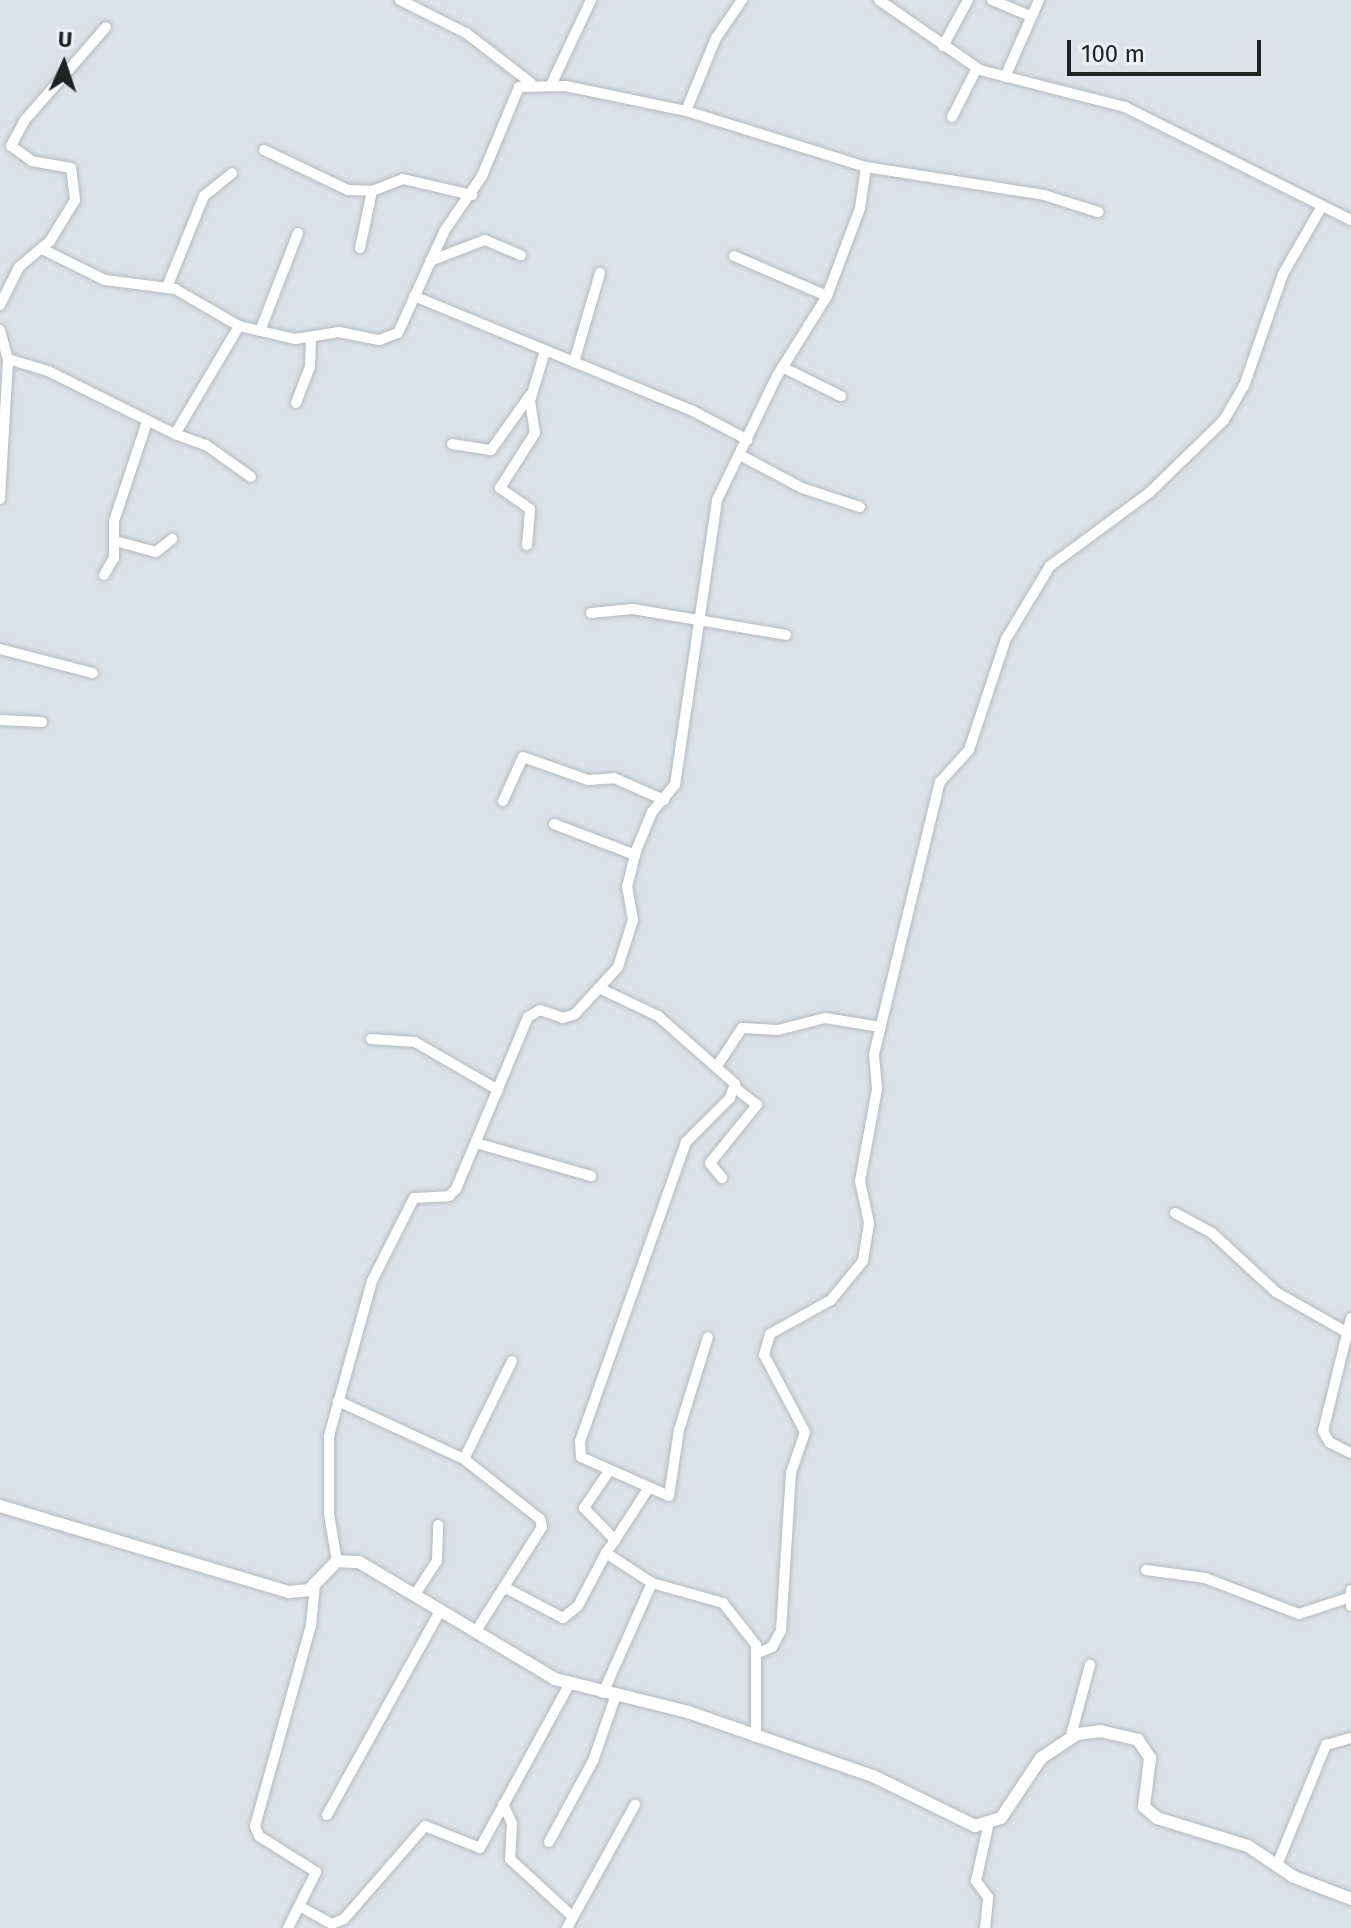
<!DOCTYPE html>
<style>
body{margin:0}
#map{position:relative;width:1351px;height:1928px;overflow:hidden;background:#dce2e7;font-family:"Fira Sans",sans-serif}
div>[style]{position:absolute}
[style*='--x']{left:calc(var(--x)*1px);top:calc(var(--y)*1px);width:calc(var(--w)*1px);rotate:calc(var(--a)*1deg)}
.roads{filter:drop-shadow(0 0 2px #b3b9be) drop-shadow(0 0 2px #b3b9be)}
.minor>*{height:10px;margin:-5px;padding:0 5px;transform-origin:5px;border-radius:5px;background:#fff}
.tertiary>*{height:12px;margin:-6px;padding:0 6px;transform-origin:6px;border-radius:6px;background:#fff}
span{translate:-50% -50%;white-space:nowrap;text-align:center;line-height:1.15;-webkit-text-stroke:6px #e9eff4;paint-order:stroke}
.north{position:absolute;left:24px;top:24px;width:80px;height:80px;-webkit-text-stroke:6px #e9eff4;paint-order:stroke;rotate:3deg;font-size:22px;font-weight:700;line-height:32px;text-align:center;color:#1f2122}
.north::after{content:'';display:block;margin:auto;width:28px;height:36px;background:#1f2122;clip-path:polygon(50% 0,100% 100%,50% 72%,0 100%)}
.scale{position:absolute;left:1067px;top:40px;width:194px;height:36px;box-sizing:border-box;border:4px solid #1f2122;border-top:0;padding-left:10px;font-size:24px;line-height:28px;white-space:nowrap;color:#1f2122;-webkit-text-stroke:6px #e9eff4;paint-order:stroke}
</style>
<div id="map">
<div class="roads">
<div class="minor">
<i style="--x:400;--y:0;--w:74;--a:26.6"></i>
<i style="--x:466;--y:33;--w:82;--a:37.6"></i>
<i style="--x:879;--y:0;--w:123;--a:34.7"></i>
<i style="--x:980;--y:70;--w:150;--a:14.3"></i>
<i style="--x:1125;--y:107;--w:253;--a:26.6"></i>
<i style="--x:992;--y:0;--w:41;--a:22.8"></i>
<i style="--x:943;--y:46;--w:52;--a:-61.5"></i>
<i style="--x:1005;--y:77;--w:84;--a:-66.2"></i>
<i style="--x:551;--y:85;--w:94;--a:-64.8"></i>
<i style="--x:952;--y:117;--w:55;--a:-63"></i>
<i style="--x:264;--y:150;--w:93;--a:25.5"></i>
<i style="--x:348;--y:190;--w:24;--a:2"></i>
<i style="--x:372;--y:191;--w:33;--a:-21"></i>
<i style="--x:403;--y:179;--w:71;--a:13.1"></i>
<i style="--x:866;--y:167;--w:180;--a:8.9"></i>
<i style="--x:1044;--y:195;--w:57;--a:17.5"></i>
<i style="--x:360;--y:248;--w:58;--a:-78.1"></i>
<i style="--x:42;--y:249;--w:70;--a:26.2"></i>
<i style="--x:105;--y:280;--w:71;--a:7.3"></i>
<i style="--x:175;--y:289;--w:74;--a:30"></i>
<i style="--x:734;--y:256;--w:101;--a:23.3"></i>
<i style="--x:430;--y:261;--w:59;--a:-20.9"></i>
<i style="--x:485;--y:240;--w:39;--a:23"></i>
<i style="--x:167;--y:287;--w:98;--a:-67.9"></i>
<i style="--x:204;--y:196;--w:36;--a:-39"></i>
<i style="--x:414;--y:296;--w:300;--a:22.4"></i>
<i style="--x:691;--y:410;--w:64;--a:27.8"></i>
<i style="--x:0;--y:305;--w:42;--a:-63.4"></i>
<i style="--x:19;--y:267;--w:40;--a:-40"></i>
<i style="--x:50;--y:241;--w:48;--a:-58.6"></i>
<i style="--x:75;--y:200;--w:32;--a:-97"></i>
<i style="--x:71;--y:168;--w:40;--a:-170"></i>
<i style="--x:32;--y:161;--w:26;--a:-144"></i>
<i style="--x:11;--y:146;--w:30;--a:-62"></i>
<i style="--x:25;--y:120;--w:123;--a:-48.9"></i>
<i style="--x:0;--y:330;--w:30;--a:75"></i>
<i style="--x:8;--y:359;--w:42;--a:16.7"></i>
<i style="--x:48;--y:371;--w:142;--a:26.4"></i>
<i style="--x:175;--y:434;--w:126;--a:-59.3"></i>
<i style="--x:239;--y:326;--w:57;--a:13.1"></i>
<i style="--x:295;--y:339;--w:45;--a:-9"></i>
<i style="--x:339;--y:332;--w:41;--a:11.3"></i>
<i style="--x:379;--y:340;--w:20;--a:-20"></i>
<i style="--x:398;--y:333;--w:113;--a:-65.5"></i>
<i style="--x:445;--y:230;--w:65;--a:-55.6"></i>
<i style="--x:482;--y:176;--w:96;--a:-67.4"></i>
<i style="--x:519;--y:87;--w:47;--a:-1.2"></i>
<i style="--x:566;--y:86;--w:123;--a:11.8"></i>
<i style="--x:686;--y:111;--w:79;--a:-67.7"></i>
<i style="--x:716;--y:38;--w:46;--a:-55.6"></i>
<i style="--x:260;--y:331;--w:105;--a:-68.8"></i>
<i style="--x:574;--y:362;--w:93;--a:-73.7"></i>
<i style="--x:782;--y:367;--w:66;--a:26.2"></i>
<i style="--x:296;--y:403;--w:39;--a:-69"></i>
<i style="--x:310;--y:367;--w:29;--a:-88"></i>
<i style="--x:175;--y:434;--w:33;--a:20"></i>
<i style="--x:206;--y:445;--w:55;--a:35.4"></i>
<i style="--x:452;--y:444;--w:39;--a:9"></i>
<i style="--x:491;--y:450;--w:69;--a:-54.5"></i>
<i style="--x:740;--y:455;--w:70;--a:28"></i>
<i style="--x:802;--y:488;--w:61;--a:18.1"></i>
<i style="--x:0;--y:499;--w:140;--a:-86.7"></i>
<i style="--x:115;--y:541;--w:42;--a:15"></i>
<i style="--x:156;--y:552;--w:21;--a:-39"></i>
<i style="--x:527;--y:545;--w:36;--a:-85"></i>
<i style="--x:530;--y:509;--w:37;--a:-145"></i>
<i style="--x:500;--y:488;--w:65;--a:-57.5"></i>
<i style="--x:535;--y:433;--w:32;--a:-99"></i>
<i style="--x:530;--y:401;--w:52;--a:-73.3"></i>
<i style="--x:104;--y:575;--w:20;--a:-60"></i>
<i style="--x:114;--y:558;--w:37;--a:-90"></i>
<i style="--x:114;--y:521;--w:101;--a:-71.6"></i>
<i style="--x:591;--y:613;--w:42;--a:-5.4"></i>
<i style="--x:633;--y:609;--w:155;--a:9.6"></i>
<i style="--x:0;--y:649;--w:96;--a:14.5"></i>
<i style="--x:0;--y:720;--w:42;--a:2.7"></i>
<i style="--x:503;--y:801;--w:48;--a:-65.6"></i>
<i style="--x:523;--y:757;--w:69;--a:19.5"></i>
<i style="--x:588;--y:780;--w:26;--a:-4"></i>
<i style="--x:614;--y:778;--w:55;--a:23.7"></i>
<i style="--x:554;--y:824;--w:87;--a:20.9"></i>
<i style="--x:601;--y:989;--w:63;--a:25.3"></i>
<i style="--x:658;--y:1016;--w:103;--a:41.4"></i>
<i style="--x:735;--y:1084;--w:15;--a:110"></i>
<i style="--x:730;--y:1098;--w:62;--a:135"></i>
<i style="--x:686;--y:1142;--w:318;--a:109.5"></i>
<i style="--x:580;--y:1442;--w:15;--a:86"></i>
<i style="--x:581;--y:1457;--w:96;--a:23.9"></i>
<i style="--x:669;--y:1496;--w:67;--a:-81.4"></i>
<i style="--x:679;--y:1430;--w:97;--a:-72.7"></i>
<i style="--x:371;--y:1039;--w:44;--a:3.9"></i>
<i style="--x:415;--y:1042;--w:96;--a:30"></i>
<i style="--x:717;--y:1066;--w:45;--a:-56.7"></i>
<i style="--x:742;--y:1028;--w:36;--a:3"></i>
<i style="--x:778;--y:1030;--w:49;--a:-14.3"></i>
<i style="--x:825;--y:1018;--w:56;--a:9.3"></i>
<i style="--x:476;--y:1143;--w:120;--a:16"></i>
<i style="--x:722;--y:1178;--w:19;--a:-129"></i>
<i style="--x:710;--y:1163;--w:75;--a:-51"></i>
<i style="--x:757;--y:1105;--w:28;--a:-142"></i>
<i style="--x:1175;--y:1213;--w:42;--a:28.4"></i>
<i style="--x:1212;--y:1233;--w:87;--a:42.7"></i>
<i style="--x:1276;--y:1292;--w:83;--a:29.7"></i>
<i style="--x:1351;--y:1318;--w:116;--a:103.9"></i>
<i style="--x:1323;--y:1431;--w:13;--a:61"></i>
<i style="--x:1329;--y:1442;--w:25;--a:27"></i>
<i style="--x:338;--y:1401;--w:139;--a:24.7"></i>
<i style="--x:464;--y:1459;--w:97;--a:38.3"></i>
<i style="--x:540;--y:1519;--w:8;--a:76"></i>
<i style="--x:542;--y:1527;--w:123;--a:122.4"></i>
<i style="--x:464;--y:1459;--w:109;--a:-63.9"></i>
<i style="--x:607;--y:1474;--w:41;--a:124.1"></i>
<i style="--x:584;--y:1508;--w:45;--a:45.9"></i>
<i style="--x:615;--y:1540;--w:16;--a:125"></i>
<i style="--x:606;--y:1553;--w:55;--a:33.1"></i>
<i style="--x:652;--y:1583;--w:74;--a:15.7"></i>
<i style="--x:723;--y:1603;--w:53;--a:51.8"></i>
<i style="--x:756;--y:1645;--w:92;--a:90"></i>
<i style="--x:615;--y:1540;--w:61;--a:-57.1"></i>
<i style="--x:337;--y:1561;--w:48;--a:-99.7"></i>
<i style="--x:329;--y:1514;--w:78;--a:-90"></i>
<i style="--x:329;--y:1436;--w:161;--a:-74.5"></i>
<i style="--x:372;--y:1281;--w:93;--a:-63.2"></i>
<i style="--x:414;--y:1198;--w:35;--a:-3"></i>
<i style="--x:449;--y:1196;--w:10;--a:-45"></i>
<i style="--x:456;--y:1189;--w:186;--a:-67.3"></i>
<i style="--x:528;--y:1017;--w:14;--a:-30"></i>
<i style="--x:540;--y:1010;--w:24;--a:19"></i>
<i style="--x:563;--y:1018;--w:13;--a:-18"></i>
<i style="--x:575;--y:1014;--w:64;--a:-47.5"></i>
<i style="--x:618;--y:967;--w:49;--a:-72.3"></i>
<i style="--x:633;--y:920;--w:34;--a:-100"></i>
<i style="--x:627;--y:887;--w:37;--a:-76"></i>
<i style="--x:636;--y:851;--w:42;--a:-67.7"></i>
<i style="--x:652;--y:812;--w:35;--a:-50"></i>
<i style="--x:675;--y:785;--w:288;--a:-81.6"></i>
<i style="--x:717;--y:500;--w:138;--a:-64.2"></i>
<i style="--x:777;--y:376;--w:94;--a:-58"></i>
<i style="--x:827;--y:296;--w:94;--a:-69.4"></i>
<i style="--x:860;--y:208;--w:41;--a:-81.7"></i>
<i style="--x:866;--y:167;--w:189;--a:-162.7"></i>
<i style="--x:1146;--y:1570;--w:60;--a:7.7"></i>
<i style="--x:1205;--y:1578;--w:101;--a:21"></i>
<i style="--x:1299;--y:1614;--w:52;--a:-18.1"></i>
<i style="--x:504;--y:1587;--w:67;--a:27.7"></i>
<i style="--x:563;--y:1618;--w:19;--a:-39"></i>
<i style="--x:578;--y:1606;--w:60;--a:-62.2"></i>
<i style="--x:1351;--y:1590;--w:16;--a:90"></i>
<i style="--x:416;--y:1593;--w:38;--a:-57"></i>
<i style="--x:437;--y:1561;--w:36;--a:-88"></i>
<i style="--x:758;--y:1653;--w:15;--a:-23"></i>
<i style="--x:772;--y:1647;--w:18;--a:-61"></i>
<i style="--x:781;--y:1631;--w:158;--a:-86.4"></i>
<i style="--x:791;--y:1473;--w:43;--a:-71.1"></i>
<i style="--x:805;--y:1432;--w:87;--a:-118"></i>
<i style="--x:764;--y:1355;--w:22;--a:-74"></i>
<i style="--x:770;--y:1334;--w:70;--a:-29.1"></i>
<i style="--x:831;--y:1300;--w:50;--a:-50.6"></i>
<i style="--x:863;--y:1261;--w:38;--a:-81"></i>
<i style="--x:869;--y:1223;--w:43;--a:-102.1"></i>
<i style="--x:860;--y:1181;--w:94;--a:-79.5"></i>
<i style="--x:877;--y:1089;--w:35;--a:-95"></i>
<i style="--x:874;--y:1054;--w:280;--a:-76.4"></i>
<i style="--x:940;--y:782;--w:43;--a:-47.8"></i>
<i style="--x:969;--y:750;--w:117;--a:-71.6"></i>
<i style="--x:1006;--y:639;--w:85;--a:-58.9"></i>
<i style="--x:1050;--y:566;--w:123;--a:-36.4"></i>
<i style="--x:1149;--y:493;--w:105;--a:-44.2"></i>
<i style="--x:1224;--y:420;--w:39;--a:-60"></i>
<i style="--x:1244;--y:386;--w:119;--a:-70.8"></i>
<i style="--x:1283;--y:274;--w:76;--a:-60.1"></i>
<i style="--x:603;--y:1693;--w:120;--a:-66"></i>
<i style="--x:1070;--y:1739;--w:77;--a:-74.9"></i>
<i style="--x:503;--y:1804;--w:21;--a:65"></i>
<i style="--x:512;--y:1823;--w:36;--a:93"></i>
<i style="--x:510;--y:1859;--w:84;--a:42.6"></i>
<i style="--x:327;--y:1815;--w:235;--a:-61"></i>
<i style="--x:549;--y:1842;--w:92;--a:-61.5"></i>
<i style="--x:593;--y:1761;--w:70;--a:-70.8"></i>
<i style="--x:1277;--y:1865;--w:130;--a:-67.8"></i>
<i style="--x:1326;--y:1745;--w:26;--a:-16"></i>
<i style="--x:301;--y:1907;--w:35;--a:29"></i>
<i style="--x:332;--y:1924;--w:13;--a:-23"></i>
<i style="--x:344;--y:1919;--w:123;--a:-48.9"></i>
<i style="--x:425;--y:1826;--w:59;--a:21.8"></i>
<i style="--x:480;--y:1848;--w:186;--a:-61.4"></i>
<i style="--x:288;--y:1928;--w:63;--a:-63.4"></i>
<i style="--x:316;--y:1872;--w:67;--a:-147.7"></i>
<i style="--x:259;--y:1836;--w:11;--a:-112"></i>
<i style="--x:255;--y:1826;--w:209;--a:-74.4"></i>
<i style="--x:311;--y:1625;--w:41;--a:-84.4"></i>
<i style="--x:567;--y:1928;--w:141;--a:-61.1"></i>
<i style="--x:985;--y:1928;--w:31;--a:-84"></i>
<i style="--x:988;--y:1897;--w:20;--a:-127"></i>
<i style="--x:976;--y:1881;--w:55;--a:-77.5"></i>
</div>
<div class="tertiary">
<i style="--x:0;--y:1506;--w:302;--a:16.6"></i>
<i style="--x:289;--y:1592;--w:20;--a:-6"></i>
<i style="--x:309;--y:1590;--w:40;--a:-46"></i>
<i style="--x:337;--y:1561;--w:22;--a:3"></i>
<i style="--x:359;--y:1562;--w:228;--a:30.8"></i>
<i style="--x:555;--y:1679;--w:137;--a:13.9"></i>
<i style="--x:688;--y:1712;--w:196;--a:19.1"></i>
<i style="--x:873;--y:1776;--w:114;--a:26.1"></i>
<i style="--x:975;--y:1826;--w:27;--a:-17"></i>
<i style="--x:1001;--y:1818;--w:72;--a:-56.3"></i>
<i style="--x:1041;--y:1758;--w:43;--a:-33.7"></i>
<i style="--x:1077;--y:1734;--w:23;--a:-7"></i>
<i style="--x:1100;--y:1731;--w:39;--a:13"></i>
<i style="--x:1138;--y:1740;--w:22;--a:56"></i>
<i style="--x:1150;--y:1758;--w:49;--a:97"></i>
<i style="--x:1144;--y:1807;--w:17;--a:40"></i>
<i style="--x:1157;--y:1818;--w:95;--a:17.1"></i>
<i style="--x:1248;--y:1846;--w:55;--a:34"></i>
<i style="--x:1294;--y:1877;--w:61;--a:21.1"></i>
</div>
</div>
<div class="north">U</div>
<div class="scale">100 m</div>
</div>
